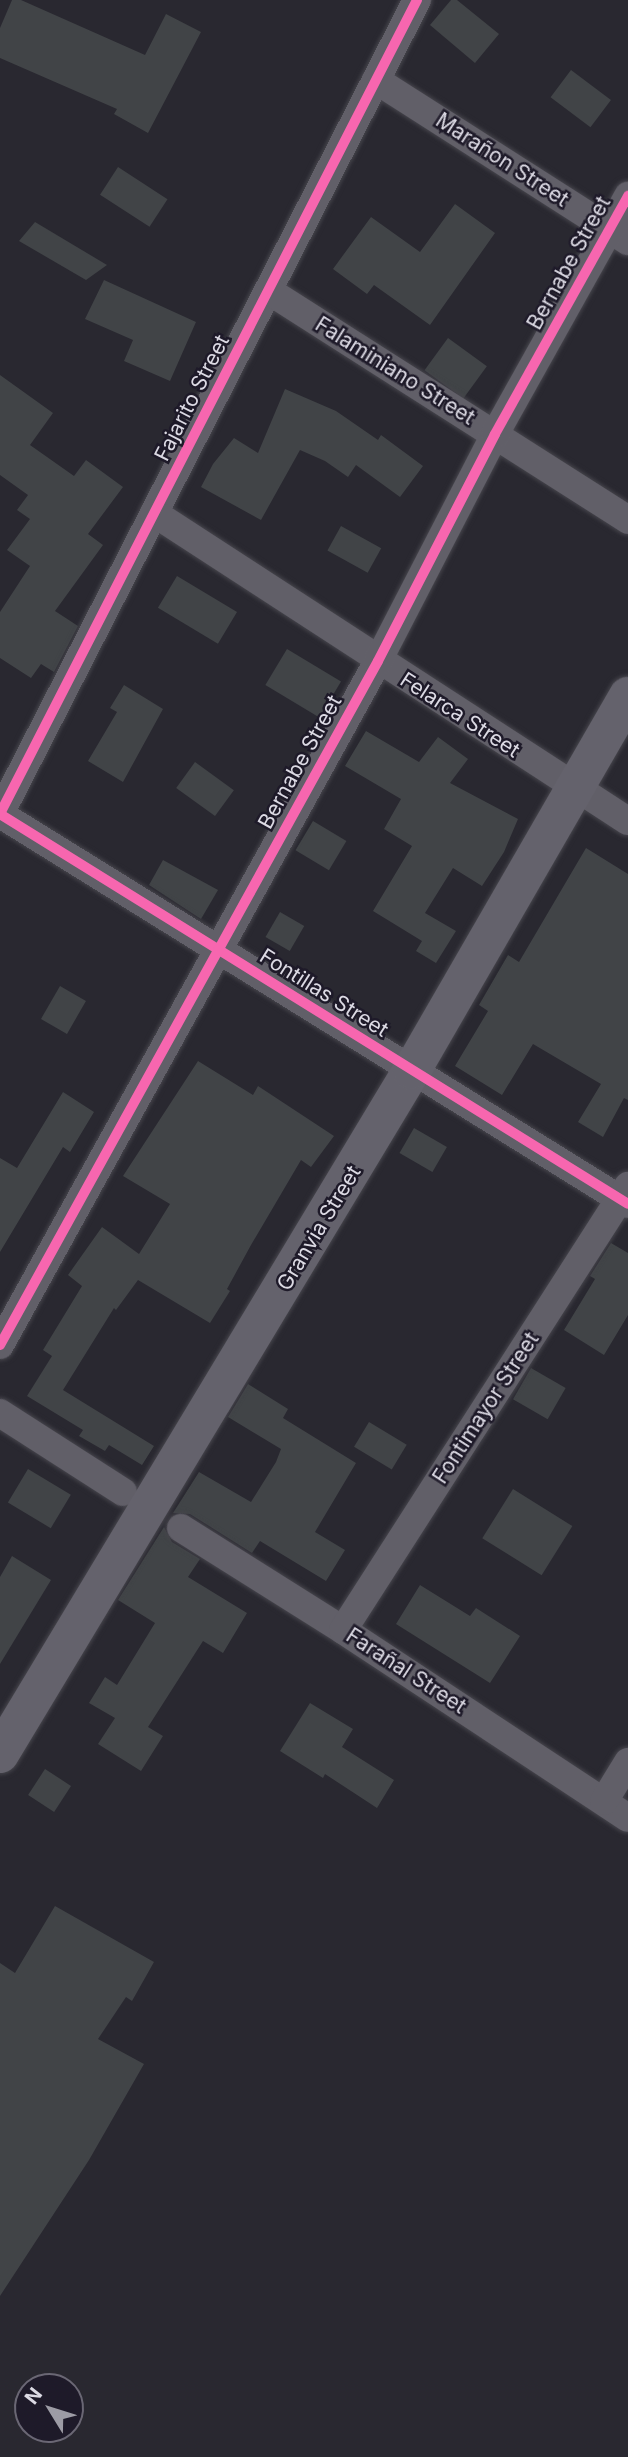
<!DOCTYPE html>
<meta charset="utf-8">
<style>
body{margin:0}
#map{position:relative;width:628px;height:2457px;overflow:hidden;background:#292830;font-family:Inter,sans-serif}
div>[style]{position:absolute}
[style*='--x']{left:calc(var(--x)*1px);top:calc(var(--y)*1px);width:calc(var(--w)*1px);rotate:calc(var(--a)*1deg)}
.building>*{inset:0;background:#414447;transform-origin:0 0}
.roads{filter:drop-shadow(0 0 2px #46454c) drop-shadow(0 0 2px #46454c)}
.street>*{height:28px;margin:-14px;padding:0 14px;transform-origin:14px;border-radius:14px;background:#615f68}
.secondary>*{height:38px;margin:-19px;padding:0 19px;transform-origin:19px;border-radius:19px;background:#64626c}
.cycleway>*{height:10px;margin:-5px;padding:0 5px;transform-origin:5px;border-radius:5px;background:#f766af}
span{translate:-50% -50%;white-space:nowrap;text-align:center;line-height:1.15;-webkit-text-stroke:5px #1e1a29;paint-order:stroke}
.street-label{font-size:21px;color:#dcdae4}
.north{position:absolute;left:14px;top:2373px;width:70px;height:70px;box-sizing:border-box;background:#1e1a29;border:2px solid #6a6774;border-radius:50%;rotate:308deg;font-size:19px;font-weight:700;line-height:28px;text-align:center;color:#dcdae4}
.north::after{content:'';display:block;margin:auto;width:24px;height:32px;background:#9d9ca5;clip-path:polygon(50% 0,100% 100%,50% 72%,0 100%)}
</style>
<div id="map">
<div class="building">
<i style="clip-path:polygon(12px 0,21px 0,145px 55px,166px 14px,201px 32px,148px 133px,114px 114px,117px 109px,0 58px,0 28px)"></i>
<i style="clip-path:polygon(451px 0,457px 0,499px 34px,475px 63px,430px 25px)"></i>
<i style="left:571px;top:70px;width:50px;height:34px;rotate:37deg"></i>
<i style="left:118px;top:167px;width:59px;height:33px;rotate:33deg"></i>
<i style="clip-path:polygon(455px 204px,495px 233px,430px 325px,374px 285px,367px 294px,333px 269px,371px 217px,420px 252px)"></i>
<i style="clip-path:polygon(35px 222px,107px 265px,86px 280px,19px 241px)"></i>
<i style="clip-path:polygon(104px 280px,196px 322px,170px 381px,124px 361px,133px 340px,85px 319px)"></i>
<i style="left:448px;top:338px;width:48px;height:40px;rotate:36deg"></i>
<i style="clip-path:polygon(0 375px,53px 413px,30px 445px,74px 476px,86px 460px,123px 487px,88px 534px,103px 545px,55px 611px,78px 626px,54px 672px,41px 664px,31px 678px,0 658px,0 612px,30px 566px,7px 550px,30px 519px,17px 510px,28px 495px,0 475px)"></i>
<i style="clip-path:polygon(285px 389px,336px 411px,378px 440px,381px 435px,423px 466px,400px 497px,356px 465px,348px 477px,325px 461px,300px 450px,261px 520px,201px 487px,213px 464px,234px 438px,258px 453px)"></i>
<i style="left:341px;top:526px;width:46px;height:28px;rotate:29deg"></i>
<i style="left:177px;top:576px;width:70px;height:37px;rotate:31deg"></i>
<i style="left:287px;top:649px;width:63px;height:42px;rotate:31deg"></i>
<i style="clip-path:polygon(124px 685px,163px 709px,123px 782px,88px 761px,117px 712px,110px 708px)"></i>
<i style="clip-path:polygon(366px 731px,419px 762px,438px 737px,468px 759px,450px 783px,518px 819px,504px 852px,482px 886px,453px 868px,425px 913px,456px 931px,436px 963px,416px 951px,422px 941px,373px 911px,412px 846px,384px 829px,401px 799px,345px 766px)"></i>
<i style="left:195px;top:762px;width:48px;height:32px;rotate:36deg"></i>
<i style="left:313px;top:821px;width:39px;height:34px;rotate:31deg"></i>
<i style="clip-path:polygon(586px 848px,628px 874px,628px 1100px,624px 1098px,603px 1137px,578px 1122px,601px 1084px,533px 1044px,502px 1095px,455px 1066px,488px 1011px,479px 1005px,508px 955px,519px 962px)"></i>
<i style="clip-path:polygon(163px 860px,218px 890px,201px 919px,149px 885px)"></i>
<i style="left:280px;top:912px;width:28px;height:29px;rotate:30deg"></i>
<i style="left:60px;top:986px;width:30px;height:38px;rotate:30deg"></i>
<i style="clip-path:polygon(198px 1061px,253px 1095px,258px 1086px,334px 1136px,311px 1167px,301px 1160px,251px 1245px,227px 1289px,230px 1291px,210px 1323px,138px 1280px,116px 1310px,114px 1308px,63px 1390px,154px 1446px,142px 1465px,109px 1445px,105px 1451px,79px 1436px,83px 1430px,27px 1396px,52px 1356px,43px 1350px,82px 1286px,68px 1275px,102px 1227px,139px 1254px,170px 1204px,123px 1176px)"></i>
<i style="clip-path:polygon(63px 1092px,94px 1112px,70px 1152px,63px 1147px,0 1252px,0 1158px,17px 1168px)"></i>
<i style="left:414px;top:1128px;width:38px;height:29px;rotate:30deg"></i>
<i style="clip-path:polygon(611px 1243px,628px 1253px,628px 1315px,604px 1355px,564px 1330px,595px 1279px,590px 1276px)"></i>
<i style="left:531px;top:1368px;width:40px;height:36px;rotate:30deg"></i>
<i style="clip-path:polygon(248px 1384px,288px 1409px,283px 1418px,356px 1463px,315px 1532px,345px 1550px,326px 1581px,260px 1541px,252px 1553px,190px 1514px,173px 1513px,199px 1472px,251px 1502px,276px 1462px,281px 1449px,228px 1417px)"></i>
<i style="left:369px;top:1422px;width:44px;height:29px;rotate:31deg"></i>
<i style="left:28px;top:1469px;width:50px;height:39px;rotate:31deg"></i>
<i style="left:513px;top:1489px;width:70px;height:58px;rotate:32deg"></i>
<i style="clip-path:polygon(164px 1527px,172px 1542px,200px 1559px,188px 1577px,247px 1613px,223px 1653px,203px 1641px,148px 1727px,163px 1736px,141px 1771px,98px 1744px,115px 1718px,89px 1703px,105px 1677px,117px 1685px,155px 1623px,118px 1600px)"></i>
<i style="clip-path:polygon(12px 1556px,51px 1580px,0 1664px,0 1577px)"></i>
<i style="clip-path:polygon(420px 1585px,470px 1616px,476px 1608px,520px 1636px,490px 1683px,396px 1624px)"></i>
<i style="clip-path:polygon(310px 1703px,353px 1729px,342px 1747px,394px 1780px,377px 1808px,325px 1774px,323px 1778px,280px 1751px)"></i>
<i style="left:45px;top:1769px;width:31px;height:31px;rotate:33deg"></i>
<i style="clip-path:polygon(55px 1906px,154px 1962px,132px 2001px,126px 1997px,98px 2039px,144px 2064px,89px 2160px,0 2296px,0 1963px,15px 1973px)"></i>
</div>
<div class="roads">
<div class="street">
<i style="--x:417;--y:0;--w:915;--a:117.13"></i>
<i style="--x:0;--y:814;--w:739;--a:31.84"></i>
<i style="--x:376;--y:80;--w:299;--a:32.6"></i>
<i style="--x:269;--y:291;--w:426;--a:32.5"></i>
<i style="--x:154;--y:513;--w:565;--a:33.02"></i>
<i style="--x:0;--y:1345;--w:781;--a:-61.07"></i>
<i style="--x:378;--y:661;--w:255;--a:-62.7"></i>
<i style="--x:495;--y:434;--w:273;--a:-60.8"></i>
<i style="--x:0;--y:1413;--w:146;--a:32.7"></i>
<i style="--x:181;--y:1528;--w:191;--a:32.2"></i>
<i style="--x:343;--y:1630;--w:341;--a:33.4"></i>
<i style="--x:343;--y:1630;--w:528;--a:-57.3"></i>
<i style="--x:604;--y:1801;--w:46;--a:-58.4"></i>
</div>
<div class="secondary">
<i style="--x:0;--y:1754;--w:798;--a:-58.94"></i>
<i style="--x:412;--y:1070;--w:432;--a:-60"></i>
</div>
</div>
<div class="cycleway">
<i style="--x:417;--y:0;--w:915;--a:117.13"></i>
<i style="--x:0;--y:814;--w:739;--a:31.84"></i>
<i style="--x:0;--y:1345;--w:781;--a:-61.07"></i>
<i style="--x:378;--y:661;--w:255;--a:-62.7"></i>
<i style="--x:495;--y:434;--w:273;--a:-60.8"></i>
</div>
<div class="street-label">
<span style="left:502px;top:160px;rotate:33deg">Marañon Street</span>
<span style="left:569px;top:263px;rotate:-61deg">Bernabe Street</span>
<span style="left:395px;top:371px;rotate:32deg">Falaminiano Street</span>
<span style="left:192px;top:398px;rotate:-63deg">Fajarito Street</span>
<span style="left:460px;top:715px;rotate:33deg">Felarca Street</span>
<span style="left:300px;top:762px;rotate:-61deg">Bernabe Street</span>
<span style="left:324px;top:993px;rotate:32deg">Fontillas Street</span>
<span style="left:319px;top:1228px;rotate:-59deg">Granvia Street</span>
<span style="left:486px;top:1408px;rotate:-57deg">Fontimayor Street</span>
<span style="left:406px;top:1671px;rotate:33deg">Farañal Street</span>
</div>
<div class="north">N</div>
</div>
